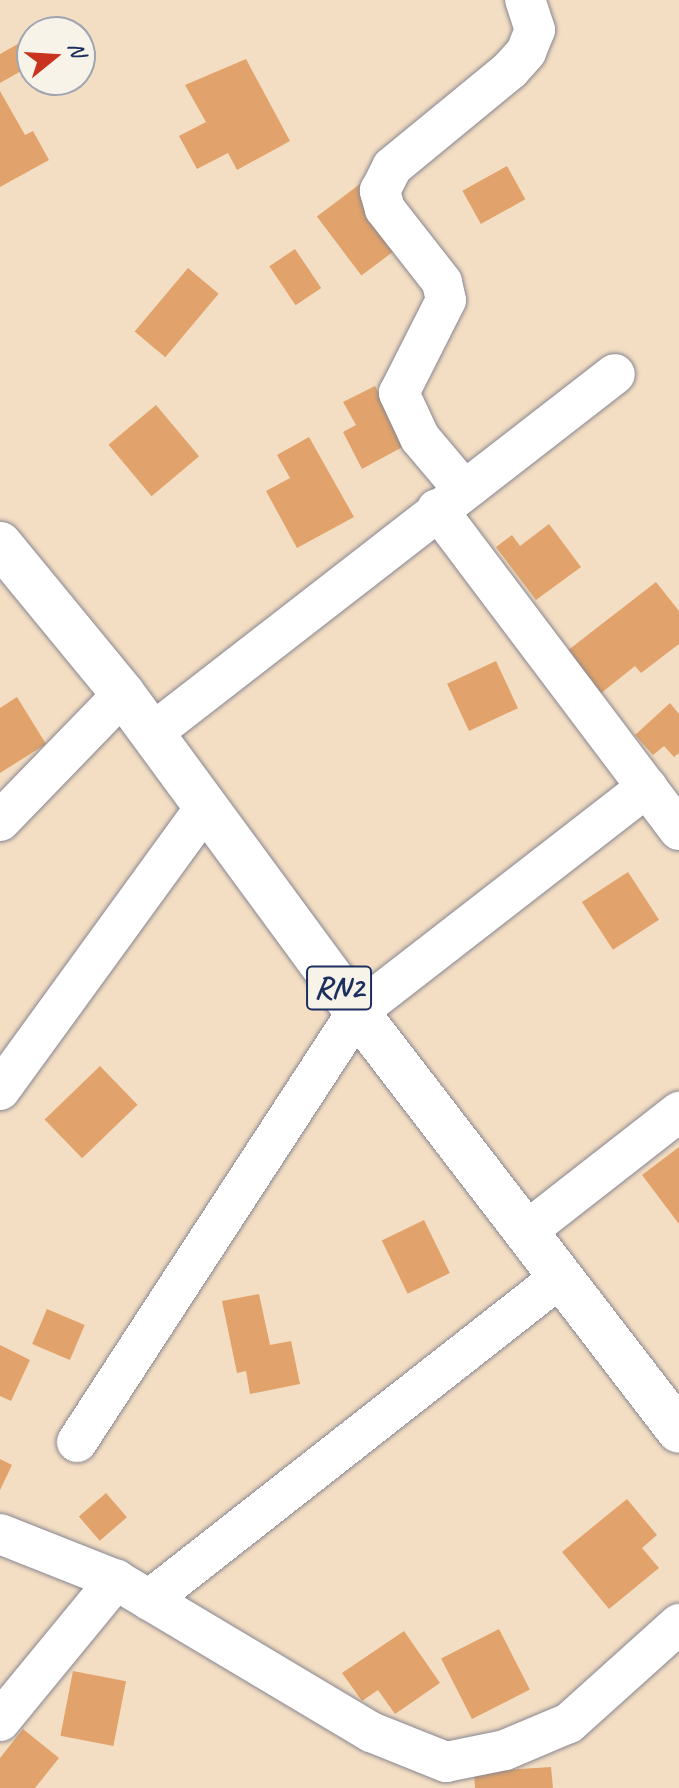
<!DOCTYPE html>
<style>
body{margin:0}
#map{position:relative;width:679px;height:1788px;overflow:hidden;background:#f4dec3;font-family:Caveat,sans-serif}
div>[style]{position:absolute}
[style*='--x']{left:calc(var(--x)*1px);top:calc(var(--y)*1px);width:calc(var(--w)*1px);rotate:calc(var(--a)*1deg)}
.building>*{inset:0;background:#e1a36b;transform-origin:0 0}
.roads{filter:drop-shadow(0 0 2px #888690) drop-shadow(0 0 2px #888690)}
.minor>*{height:40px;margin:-20px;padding:0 20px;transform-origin:20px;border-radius:20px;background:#fff}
.major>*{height:44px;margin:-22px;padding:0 22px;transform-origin:22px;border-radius:22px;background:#fff}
span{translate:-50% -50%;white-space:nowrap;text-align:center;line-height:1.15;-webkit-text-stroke:7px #f7f3e8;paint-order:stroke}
.shield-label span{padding:2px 6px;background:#f7f3e8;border:2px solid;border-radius:6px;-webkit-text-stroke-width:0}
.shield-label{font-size:32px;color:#1b2f5e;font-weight:700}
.north{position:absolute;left:16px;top:16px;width:80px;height:80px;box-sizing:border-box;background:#f7f3e8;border:2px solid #9fa5b1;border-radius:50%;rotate:72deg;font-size:22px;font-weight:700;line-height:32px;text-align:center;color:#1b2f5e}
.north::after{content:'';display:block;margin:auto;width:28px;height:36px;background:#c8321e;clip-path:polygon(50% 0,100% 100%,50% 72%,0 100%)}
</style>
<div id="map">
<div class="building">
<i style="clip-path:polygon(32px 36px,32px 65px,0 83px,0 54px)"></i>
<i style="clip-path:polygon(246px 59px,290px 141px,237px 170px,228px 153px,197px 169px,179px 136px,206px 122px,185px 85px)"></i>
<i style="clip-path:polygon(0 91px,25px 135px,33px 131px,49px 160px,0 187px)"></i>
<i style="left:507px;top:166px;width:38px;height:51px;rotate:61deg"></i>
<i style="left:360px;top:184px;width:74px;height:54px;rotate:53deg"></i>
<i style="left:295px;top:249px;width:47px;height:31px;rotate:56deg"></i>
<i style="left:188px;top:268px;width:40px;height:83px;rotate:40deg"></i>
<i style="clip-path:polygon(375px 386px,406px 445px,362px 469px,343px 432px,356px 425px,343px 402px)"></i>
<i style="left:156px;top:405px;width:67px;height:62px;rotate:50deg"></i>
<i style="clip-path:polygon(309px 437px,354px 517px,297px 548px,266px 491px,290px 478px,277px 455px)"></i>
<i style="clip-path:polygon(549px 524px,581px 567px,536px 600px,496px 547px,512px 535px,520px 546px)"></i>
<i style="clip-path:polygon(656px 582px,679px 611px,679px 644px,641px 673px,635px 666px,600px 694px,567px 651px)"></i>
<i style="left:496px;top:661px;width:52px;height:54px;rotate:65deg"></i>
<i style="clip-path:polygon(17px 697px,46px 744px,0 773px,0 708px)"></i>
<i style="clip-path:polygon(670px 703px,679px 714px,679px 753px,674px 757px,664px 746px,653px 755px,635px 735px)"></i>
<i style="left:628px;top:872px;width:57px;height:55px;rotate:57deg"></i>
<i style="left:100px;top:1066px;width:54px;height:77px;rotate:46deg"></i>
<i style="clip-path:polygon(679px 1147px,679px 1224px,642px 1175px)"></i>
<i style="left:424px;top:1220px;width:59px;height:47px;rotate:64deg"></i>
<i style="clip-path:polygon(259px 1294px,270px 1345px,291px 1341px,300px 1384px,250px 1394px,246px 1371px,237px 1373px,222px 1301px)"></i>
<i style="left:47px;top:1309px;width:41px;height:38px;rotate:23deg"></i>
<i style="clip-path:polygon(0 1345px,30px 1360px,11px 1401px,0 1396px)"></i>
<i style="clip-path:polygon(0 1459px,12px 1465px,0 1490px)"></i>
<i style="left:106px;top:1493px;width:32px;height:36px;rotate:49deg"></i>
<i style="clip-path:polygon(627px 1499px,657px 1535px,642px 1548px,659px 1568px,609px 1609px,562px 1552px)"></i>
<i style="left:499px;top:1629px;width:68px;height:65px;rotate:63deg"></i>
<i style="clip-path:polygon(404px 1631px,440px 1683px,395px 1714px,378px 1690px,362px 1701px,342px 1673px)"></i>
<i style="left:73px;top:1671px;width:54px;height:66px;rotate:11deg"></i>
<i style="clip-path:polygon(23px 1729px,59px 1758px,35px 1788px,0 1788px,0 1758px)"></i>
<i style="clip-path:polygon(551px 1767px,553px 1788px,475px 1788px,474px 1772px)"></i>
</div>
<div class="roads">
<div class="minor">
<i style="--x:463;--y:489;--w:67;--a:-130.1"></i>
<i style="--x:420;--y:438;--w:50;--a:-115"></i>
<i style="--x:399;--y:393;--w:104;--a:-63.2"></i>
<i style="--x:446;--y:300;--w:18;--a:-103"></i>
<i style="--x:442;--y:282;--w:93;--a:-128"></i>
<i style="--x:385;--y:209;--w:19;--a:-106"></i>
<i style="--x:380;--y:191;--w:27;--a:-63"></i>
<i style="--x:392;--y:167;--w:153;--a:-39.4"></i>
<i style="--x:510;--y:70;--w:24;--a:-48"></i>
<i style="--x:526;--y:52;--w:24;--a:-68"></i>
<i style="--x:535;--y:30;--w:32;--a:-108"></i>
<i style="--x:437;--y:509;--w:402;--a:53"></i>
<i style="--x:151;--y:734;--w:587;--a:-37.81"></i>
<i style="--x:0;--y:821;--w:177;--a:-45.9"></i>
<i style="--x:0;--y:1090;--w:351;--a:-54"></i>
<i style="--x:528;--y:1230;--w:192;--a:-38"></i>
<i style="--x:77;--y:1442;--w:513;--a:-56.93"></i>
<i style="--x:357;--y:1012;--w:367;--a:-37.8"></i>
<i style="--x:0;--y:1534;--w:125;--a:21.6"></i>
<i style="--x:116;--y:1580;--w:297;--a:30.8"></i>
<i style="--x:371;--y:1732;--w:81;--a:21.8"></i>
<i style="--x:446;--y:1762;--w:60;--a:-11.5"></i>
<i style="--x:505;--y:1750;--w:69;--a:-22.9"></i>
<i style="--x:569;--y:1723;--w:148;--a:-42"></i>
<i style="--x:149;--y:1600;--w:525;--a:-38.11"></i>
<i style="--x:0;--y:1721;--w:183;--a:-50.6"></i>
</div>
<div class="major">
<i style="--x:0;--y:544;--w:194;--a:50.6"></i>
<i style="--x:123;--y:694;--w:395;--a:53.7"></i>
<i style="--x:357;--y:1012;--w:528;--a:52.46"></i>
</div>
</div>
<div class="shield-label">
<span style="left:339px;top:988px">RN2</span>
</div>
<div class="north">N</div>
</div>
